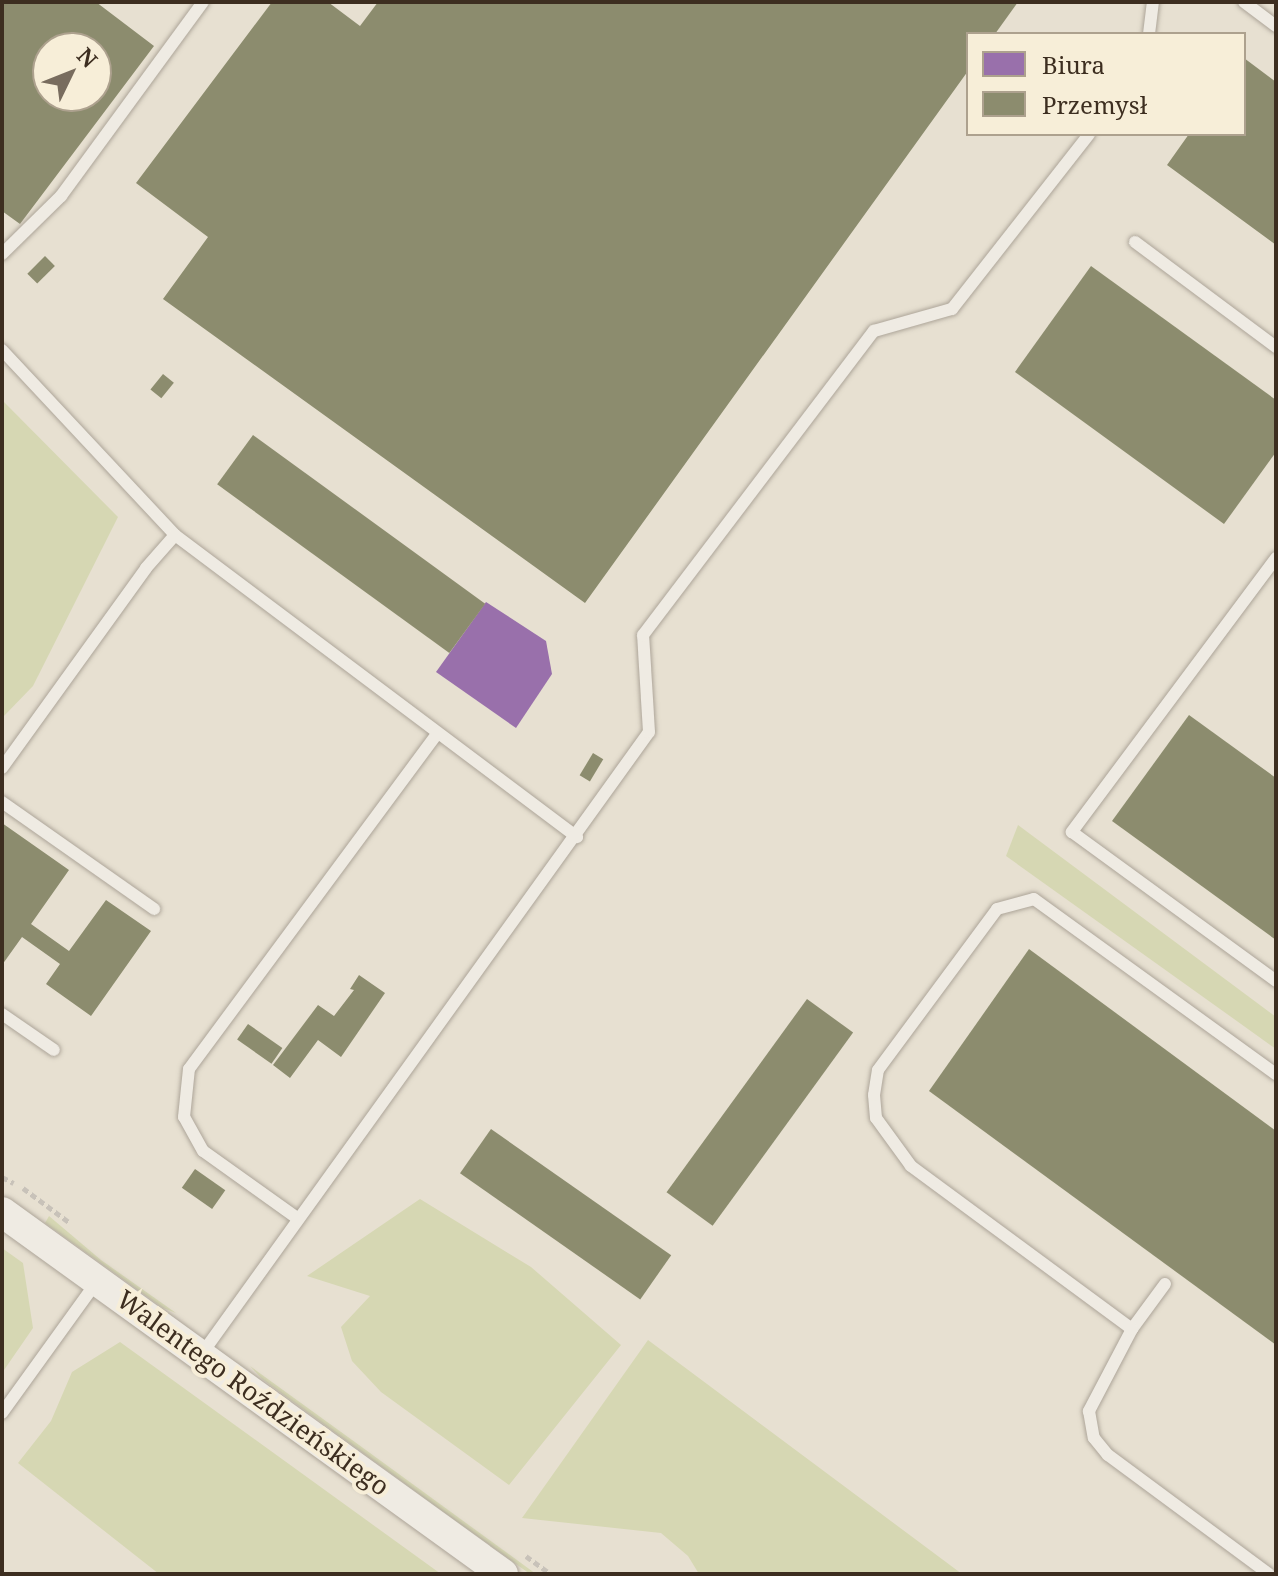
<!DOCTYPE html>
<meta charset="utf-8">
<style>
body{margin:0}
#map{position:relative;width:1278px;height:1576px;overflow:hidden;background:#e7e0d1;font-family:"Noto Serif",serif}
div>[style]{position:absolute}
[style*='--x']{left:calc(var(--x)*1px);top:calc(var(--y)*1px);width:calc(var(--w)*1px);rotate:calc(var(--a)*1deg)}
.green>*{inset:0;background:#d6d7b3}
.offices>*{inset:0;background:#9970ab}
.industry>*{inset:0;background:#8c8c6e;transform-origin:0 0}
.path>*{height:5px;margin-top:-2.5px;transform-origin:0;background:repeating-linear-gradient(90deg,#c8c2b9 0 6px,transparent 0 10px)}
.roads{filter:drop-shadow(0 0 2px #ada599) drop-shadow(0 0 2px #ada599)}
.service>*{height:12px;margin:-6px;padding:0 6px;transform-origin:6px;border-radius:6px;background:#efebe3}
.tertiary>*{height:30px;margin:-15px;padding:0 15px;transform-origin:15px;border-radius:15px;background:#efebe3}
span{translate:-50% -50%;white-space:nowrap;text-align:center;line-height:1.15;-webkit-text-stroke:8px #f7eed8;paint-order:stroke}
.street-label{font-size:26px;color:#3d2e20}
.frame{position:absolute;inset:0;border:4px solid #3d2e20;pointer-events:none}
.legend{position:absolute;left:966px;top:32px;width:280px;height:104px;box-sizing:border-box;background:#f7eed8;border:2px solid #ada18e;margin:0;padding:10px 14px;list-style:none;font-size:24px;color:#3d2e20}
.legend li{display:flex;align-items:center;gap:16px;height:40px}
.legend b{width:40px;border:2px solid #ada18e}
.north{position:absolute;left:32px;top:32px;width:80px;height:80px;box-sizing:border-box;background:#f7eed8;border:2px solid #ada18e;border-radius:50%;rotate:47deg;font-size:22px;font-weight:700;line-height:32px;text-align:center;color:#3d2e20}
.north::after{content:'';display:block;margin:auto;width:28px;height:36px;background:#786c5e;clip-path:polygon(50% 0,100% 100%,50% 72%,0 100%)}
</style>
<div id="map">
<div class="green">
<i style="clip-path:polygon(2px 400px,118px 517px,33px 686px,2px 718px)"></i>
<i style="clip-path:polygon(1018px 825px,1276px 1017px,1276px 1049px,1006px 856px)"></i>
<i style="clip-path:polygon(420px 1199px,531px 1267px,621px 1345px,509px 1485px,381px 1392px,352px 1361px,341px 1327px,370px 1296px,307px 1276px)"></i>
<i style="clip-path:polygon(49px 1216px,101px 1260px,176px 1313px,163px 1308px,45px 1223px)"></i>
<i style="clip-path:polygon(2px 1248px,23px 1263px,33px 1328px,2px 1373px)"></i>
<i style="clip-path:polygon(648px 1340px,962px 1574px,699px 1574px,688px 1556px,661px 1533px,522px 1518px)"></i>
<i style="clip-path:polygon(120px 1342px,441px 1574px,159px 1574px,18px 1463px,51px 1421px,72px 1372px)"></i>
<i style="clip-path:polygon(250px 1366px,359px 1445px,536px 1574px,530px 1574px,448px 1515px,262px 1379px)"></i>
</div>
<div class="offices">
<i style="clip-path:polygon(486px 602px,546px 641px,552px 674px,516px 728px,436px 672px)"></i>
</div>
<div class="industry">
<i style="clip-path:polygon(evenodd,2px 2px,96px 2px,154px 46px,20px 224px,2px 211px,2px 2px,48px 48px,96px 48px,96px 96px,48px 96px,48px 48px)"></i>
<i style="clip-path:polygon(272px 2px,328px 2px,360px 26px,378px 2px,1018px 2px,995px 34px,968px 34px,968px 71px,585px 603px,163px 299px,208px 237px,136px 183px)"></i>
<i style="clip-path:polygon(1244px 58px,1276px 82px,1276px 245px,1167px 165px,1189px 134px,1244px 134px)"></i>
<i style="left:45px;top:256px;width:14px;height:25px;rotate:45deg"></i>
<i style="clip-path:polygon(1091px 266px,1276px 400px,1276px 452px,1224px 524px,1015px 372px)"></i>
<i style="left:163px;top:374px;width:14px;height:20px;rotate:39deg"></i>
<i style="left:253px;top:435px;width:287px;height:61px;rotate:36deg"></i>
<i style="clip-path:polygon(1189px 715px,1276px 778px,1276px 940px,1112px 821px)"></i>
<i style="left:593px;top:753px;width:12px;height:26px;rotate:31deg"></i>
<i style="clip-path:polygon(2px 823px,69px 870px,31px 924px,69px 951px,106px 900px,151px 931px,91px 1016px,46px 984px,60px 964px,22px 937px,2px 965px)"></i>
<i style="clip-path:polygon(1029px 949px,1276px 1131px,1276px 1345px,929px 1091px)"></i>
<i style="clip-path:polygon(359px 975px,385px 993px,341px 1057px,318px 1040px,290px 1078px,273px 1065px,318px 1005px,334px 1016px,354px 990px,350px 989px)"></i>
<i style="left:807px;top:999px;width:57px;height:239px;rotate:36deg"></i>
<i style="left:248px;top:1024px;width:42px;height:19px;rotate:35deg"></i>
<i style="left:491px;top:1129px;width:220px;height:54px;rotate:35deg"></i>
<i style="left:195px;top:1169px;width:37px;height:23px;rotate:35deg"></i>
</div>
<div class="path">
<i style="--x:2;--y:1177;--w:13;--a:27"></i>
<i style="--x:23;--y:1188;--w:57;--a:36.5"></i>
<i style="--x:526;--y:1556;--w:31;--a:36"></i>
</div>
<div class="roads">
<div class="service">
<i style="--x:1244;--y:2;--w:40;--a:37"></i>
<i style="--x:1149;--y:34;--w:32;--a:-83"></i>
<i style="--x:1135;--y:242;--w:176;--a:36.7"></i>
<i style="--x:2;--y:254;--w:83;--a:-44.5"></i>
<i style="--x:61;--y:196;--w:240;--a:-53.8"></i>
<i style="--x:2;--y:350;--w:253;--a:46.9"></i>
<i style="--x:175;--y:535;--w:503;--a:36.92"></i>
<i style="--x:1276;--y:558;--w:342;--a:126.7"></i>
<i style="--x:1072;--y:832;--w:253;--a:36.1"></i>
<i style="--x:2;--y:768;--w:246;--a:-54.2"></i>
<i style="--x:146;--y:568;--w:44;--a:-48.7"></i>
<i style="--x:2;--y:802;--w:186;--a:35.1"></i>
<i style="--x:2;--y:1014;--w:63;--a:34.7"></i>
<i style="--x:297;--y:1218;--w:115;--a:-144.5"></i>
<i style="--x:203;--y:1151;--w:39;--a:-119"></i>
<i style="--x:184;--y:1117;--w:48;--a:-84.1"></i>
<i style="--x:189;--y:1069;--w:418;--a:-53.5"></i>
<i style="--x:1165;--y:1284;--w:56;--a:126.3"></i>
<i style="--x:1132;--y:1329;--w:93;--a:117.7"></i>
<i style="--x:1089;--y:1411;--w:27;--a:80"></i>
<i style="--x:1094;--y:1438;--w:22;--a:51"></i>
<i style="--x:1108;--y:1455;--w:200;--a:36.5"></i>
<i style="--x:1132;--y:1329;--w:275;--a:-143.6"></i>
<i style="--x:911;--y:1166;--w:59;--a:-126.1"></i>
<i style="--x:876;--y:1118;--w:23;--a:-95"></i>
<i style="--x:874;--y:1095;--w:25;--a:-81"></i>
<i style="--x:878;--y:1070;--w:200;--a:-53.5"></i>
<i style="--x:997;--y:909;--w:38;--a:-15"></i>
<i style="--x:1034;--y:899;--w:299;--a:35.9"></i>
<i style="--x:201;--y:1355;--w:767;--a:-54.28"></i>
<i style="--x:649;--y:732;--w:97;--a:-93.5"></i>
<i style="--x:643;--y:635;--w:382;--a:-52.8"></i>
<i style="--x:874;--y:331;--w:81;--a:-15.8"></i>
<i style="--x:952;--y:309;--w:222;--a:-51.9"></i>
<i style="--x:2;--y:1413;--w:164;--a:-54.2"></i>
</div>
<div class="tertiary">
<i style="--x:2;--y:1212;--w:618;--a:35.85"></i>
</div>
</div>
<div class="street-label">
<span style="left:253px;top:1393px;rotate:36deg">Walentego Roździeńskiego</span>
</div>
<div class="frame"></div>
<ul class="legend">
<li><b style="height:22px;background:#9970ab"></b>Biura</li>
<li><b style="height:22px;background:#8c8c6e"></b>Przemysł</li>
</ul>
<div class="north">N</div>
</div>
